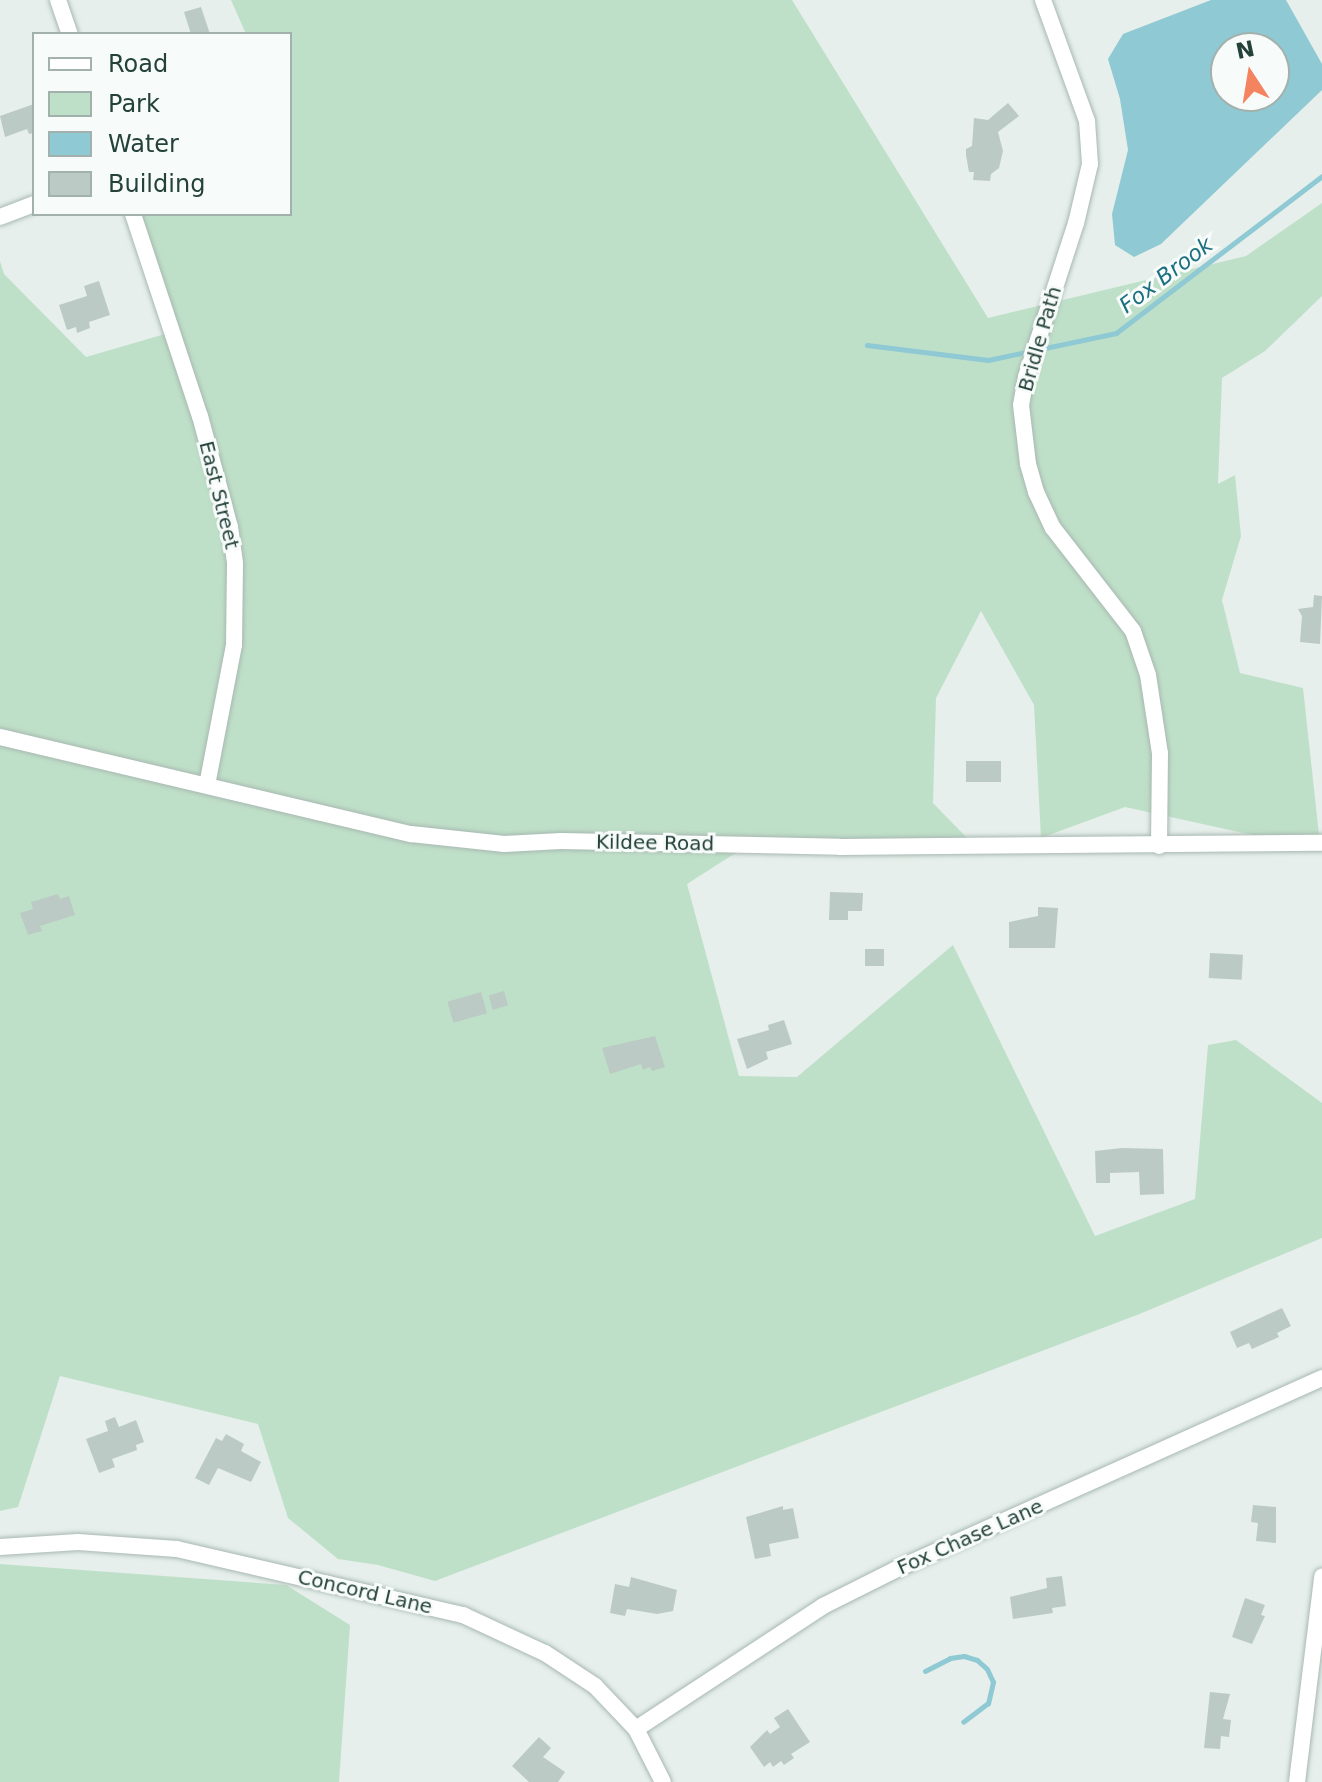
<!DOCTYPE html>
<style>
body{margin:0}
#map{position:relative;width:1322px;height:1782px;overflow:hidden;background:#e6efeb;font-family:"DejaVu Sans",sans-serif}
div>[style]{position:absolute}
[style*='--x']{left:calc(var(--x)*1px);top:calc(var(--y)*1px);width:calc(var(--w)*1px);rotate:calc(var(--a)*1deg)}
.green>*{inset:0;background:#bfe0c8}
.water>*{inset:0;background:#8ec9d4}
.stream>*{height:5px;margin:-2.5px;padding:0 2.5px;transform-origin:2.5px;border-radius:2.5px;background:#8ec9d4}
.building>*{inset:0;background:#bbcac4;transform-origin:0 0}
.roads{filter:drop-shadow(0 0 2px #a8b8b2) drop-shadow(0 0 2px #a8b8b2)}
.minor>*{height:16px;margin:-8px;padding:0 8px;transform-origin:8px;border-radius:8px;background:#fff}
span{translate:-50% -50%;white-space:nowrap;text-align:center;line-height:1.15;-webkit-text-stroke:6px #f7fbf9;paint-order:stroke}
.street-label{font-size:20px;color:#24423a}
.water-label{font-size:22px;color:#1c6f80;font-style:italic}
.legend{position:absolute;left:32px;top:32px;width:260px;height:184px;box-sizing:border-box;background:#f7fbf9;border:2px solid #a3b1ad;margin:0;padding:10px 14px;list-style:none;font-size:24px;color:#24423a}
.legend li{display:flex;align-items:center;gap:16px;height:40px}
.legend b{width:40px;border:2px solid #a3b1ad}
.north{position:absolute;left:1210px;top:32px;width:80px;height:80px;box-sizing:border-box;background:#f7fbf9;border:2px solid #a3b1ad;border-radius:50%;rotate:348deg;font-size:22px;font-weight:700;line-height:32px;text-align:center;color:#24423a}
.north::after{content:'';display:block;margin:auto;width:28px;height:36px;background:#f4845f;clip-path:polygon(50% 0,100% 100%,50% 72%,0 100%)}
</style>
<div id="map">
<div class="green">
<i style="clip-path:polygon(231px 0,792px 0,988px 318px,1246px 256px,1322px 203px,1322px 296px,1265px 351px,1222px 378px,1218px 484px,1235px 475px,1241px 536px,1222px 600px,1240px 673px,1303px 688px,1319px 835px,1257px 836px,1125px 807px,1041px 838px,1034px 705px,981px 611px,936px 698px,933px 803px,967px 838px,748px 845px,687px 884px,739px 1076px,797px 1077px,953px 945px,1095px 1236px,1195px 1199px,1208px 1045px,1236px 1040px,1322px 1103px,1322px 1238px,1137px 1315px,435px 1581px,378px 1565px,338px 1559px,288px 1518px,258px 1424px,60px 1376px,18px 1507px,0 1511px,0 261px,4px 274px,86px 357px,172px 332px,131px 214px,290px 214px,290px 34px,246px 34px)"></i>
<i style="clip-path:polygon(0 1564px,286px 1585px,350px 1625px,339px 1782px,0 1782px)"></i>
</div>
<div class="water">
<i style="clip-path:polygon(evenodd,1211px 0,1286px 0,1322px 64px,1322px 90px,1161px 244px,1134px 257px,1115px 245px,1112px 214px,1128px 150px,1120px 99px,1108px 59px,1123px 34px,1211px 0,1274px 48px,1274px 96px,1226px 96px,1226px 48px,1274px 48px)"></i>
</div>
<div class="stream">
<i style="--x:867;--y:345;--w:122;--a:7.1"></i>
<i style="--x:988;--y:360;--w:131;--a:-11.9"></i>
<i style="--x:1116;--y:333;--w:259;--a:-37.3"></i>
<i style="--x:925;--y:1671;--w:28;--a:-27"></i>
<i style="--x:950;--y:1658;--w:14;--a:-8"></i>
<i style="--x:964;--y:1656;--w:14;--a:17"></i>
<i style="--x:977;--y:1660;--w:13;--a:42"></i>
<i style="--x:987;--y:1669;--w:14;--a:65"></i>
<i style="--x:993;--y:1682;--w:22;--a:103"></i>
<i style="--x:988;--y:1703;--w:31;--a:143"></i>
</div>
<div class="building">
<i style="clip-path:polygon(201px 7px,210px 34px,191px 34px,184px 12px)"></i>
<i style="clip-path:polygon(1008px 103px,1019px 116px,998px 132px,1003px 151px,999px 168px,991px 174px,990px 181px,973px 180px,974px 172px,969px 172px,966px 155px,966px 149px,972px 146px,974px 118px,988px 120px)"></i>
<i style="clip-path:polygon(34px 104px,34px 133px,29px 134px,27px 129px,5px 137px,0 116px)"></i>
<i style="clip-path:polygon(99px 281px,110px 315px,89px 322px,90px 328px,77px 333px,76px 327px,67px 330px,59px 305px,87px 296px,84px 286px)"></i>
<i style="clip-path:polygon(1314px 595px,1322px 596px,1320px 644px,1300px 642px,1302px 616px,1298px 609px,1313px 607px)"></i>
<i style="left:1001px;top:761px;width:21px;height:35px;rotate:90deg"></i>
<i style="clip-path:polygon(830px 892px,863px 893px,862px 911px,848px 911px,848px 920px,829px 920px)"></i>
<i style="clip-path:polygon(58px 894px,60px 899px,69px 896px,75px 915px,40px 926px,42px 931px,28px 935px,20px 913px,33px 909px,31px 902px)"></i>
<i style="clip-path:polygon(1038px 907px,1058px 908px,1055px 948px,1009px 948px,1009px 922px,1038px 916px)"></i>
<i style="left:865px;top:949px;width:19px;height:17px"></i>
<i style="left:1210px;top:953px;width:33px;height:25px;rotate:3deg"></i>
<i style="left:504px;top:991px;width:15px;height:16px;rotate:74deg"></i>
<i style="left:481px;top:992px;width:22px;height:35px;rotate:74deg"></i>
<i style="clip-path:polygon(784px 1020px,792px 1044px,766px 1052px,768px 1059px,747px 1069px,737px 1039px,769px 1030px,768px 1025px)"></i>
<i style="clip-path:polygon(655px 1036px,665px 1067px,652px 1071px,650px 1067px,643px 1070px,641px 1064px,610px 1074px,602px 1048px)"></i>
<i style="clip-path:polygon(1122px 1148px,1163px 1149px,1164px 1194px,1140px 1195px,1139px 1172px,1110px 1173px,1110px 1183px,1096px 1183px,1095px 1151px)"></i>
<i style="clip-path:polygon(1282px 1308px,1291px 1326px,1277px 1333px,1279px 1337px,1252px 1349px,1249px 1343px,1237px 1348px,1230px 1332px)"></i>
<i style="clip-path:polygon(115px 1417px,119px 1427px,136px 1420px,144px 1442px,136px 1445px,137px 1450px,112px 1459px,115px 1467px,99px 1473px,86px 1439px,108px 1431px,105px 1421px)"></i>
<i style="clip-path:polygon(226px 1434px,244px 1444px,241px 1451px,261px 1462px,251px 1482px,218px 1468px,209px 1485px,195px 1478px,216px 1438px,222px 1441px)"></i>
<i style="clip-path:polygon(1253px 1505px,1276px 1507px,1276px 1543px,1256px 1541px,1258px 1523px,1251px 1522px)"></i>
<i style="clip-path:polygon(783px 1506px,783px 1510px,793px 1508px,799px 1538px,769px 1544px,771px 1556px,755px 1559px,746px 1517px)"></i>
<i style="clip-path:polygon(1062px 1576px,1066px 1606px,1052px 1608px,1053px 1613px,1013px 1619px,1010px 1597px,1047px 1588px,1046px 1578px)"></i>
<i style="clip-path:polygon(631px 1577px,677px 1590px,673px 1611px,657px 1614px,627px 1609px,625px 1616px,610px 1613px,615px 1584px,629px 1587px)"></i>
<i style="clip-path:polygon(1245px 1598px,1265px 1605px,1261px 1615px,1265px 1616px,1252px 1644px,1232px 1637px)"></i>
<i style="clip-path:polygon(1210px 1692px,1230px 1694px,1223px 1719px,1231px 1720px,1229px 1737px,1221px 1736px,1220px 1749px,1204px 1748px)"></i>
<i style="clip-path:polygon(788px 1709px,810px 1742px,791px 1754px,794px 1758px,784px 1765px,781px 1761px,773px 1767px,770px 1762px,764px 1767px,750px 1747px,767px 1730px,770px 1734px,780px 1727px,774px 1718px)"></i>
<i style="clip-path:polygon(539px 1737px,551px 1748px,543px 1757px,565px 1772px,558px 1782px,529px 1782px,512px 1766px)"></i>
</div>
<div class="roads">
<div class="minor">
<i style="--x:58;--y:0;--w:36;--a:71"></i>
<i style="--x:1043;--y:0;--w:129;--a:70"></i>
<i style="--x:1087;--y:121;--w:43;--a:86"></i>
<i style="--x:1090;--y:164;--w:61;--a:103.3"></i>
<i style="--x:1076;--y:223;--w:162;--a:108"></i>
<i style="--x:1026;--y:377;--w:28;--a:100"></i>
<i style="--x:1021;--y:405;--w:59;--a:83.2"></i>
<i style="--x:1028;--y:464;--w:29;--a:74"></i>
<i style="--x:1036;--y:492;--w:40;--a:65"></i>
<i style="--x:1053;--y:528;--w:130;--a:52.2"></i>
<i style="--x:1133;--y:631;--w:46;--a:71.2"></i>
<i style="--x:1148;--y:675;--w:79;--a:81.3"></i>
<i style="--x:1160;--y:753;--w:93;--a:90.6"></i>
<i style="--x:133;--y:214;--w:213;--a:71.7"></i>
<i style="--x:200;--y:416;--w:115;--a:74.9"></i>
<i style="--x:230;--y:527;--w:37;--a:82"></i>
<i style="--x:235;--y:564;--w:81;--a:90.7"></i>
<i style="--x:234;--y:645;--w:143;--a:100.9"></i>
<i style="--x:0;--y:217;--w:36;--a:-21"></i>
<i style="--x:0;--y:737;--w:422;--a:13.3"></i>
<i style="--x:411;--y:834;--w:94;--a:6.1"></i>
<i style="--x:504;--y:844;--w:57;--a:-3"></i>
<i style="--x:561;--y:841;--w:279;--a:1.2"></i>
<i style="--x:840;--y:847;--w:482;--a:-0.5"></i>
<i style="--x:0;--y:1547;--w:78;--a:-3.7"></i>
<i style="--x:78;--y:1542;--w:99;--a:4"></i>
<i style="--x:177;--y:1549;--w:294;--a:13"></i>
<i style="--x:463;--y:1615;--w:90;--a:24.9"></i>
<i style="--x:545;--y:1653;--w:60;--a:33.4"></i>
<i style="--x:595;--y:1686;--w:59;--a:46.4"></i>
<i style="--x:636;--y:1729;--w:59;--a:63"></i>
<i style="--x:636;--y:1729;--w:224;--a:-33.3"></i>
<i style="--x:823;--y:1606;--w:83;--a:-26.6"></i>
<i style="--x:897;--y:1569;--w:466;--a:-24.2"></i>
<i style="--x:1297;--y:1782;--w:207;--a:-83"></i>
</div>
</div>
<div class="street-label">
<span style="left:1040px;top:339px;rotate:-74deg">Bridle Path</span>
<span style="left:219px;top:495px;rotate:76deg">East Street</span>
<span style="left:655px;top:843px;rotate:1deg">Kildee Road</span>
<span style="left:970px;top:1537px;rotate:-24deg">Fox Chase Lane</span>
<span style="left:365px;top:1592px;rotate:13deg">Concord Lane</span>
</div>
<div class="water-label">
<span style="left:1166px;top:275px;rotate:-37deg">Fox Brook</span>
</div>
<ul class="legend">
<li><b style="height:10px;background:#fff"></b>Road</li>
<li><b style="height:22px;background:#bfe0c8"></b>Park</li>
<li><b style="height:22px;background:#8ec9d4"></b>Water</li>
<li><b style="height:22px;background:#bbcac4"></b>Building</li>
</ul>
<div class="north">N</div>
</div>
